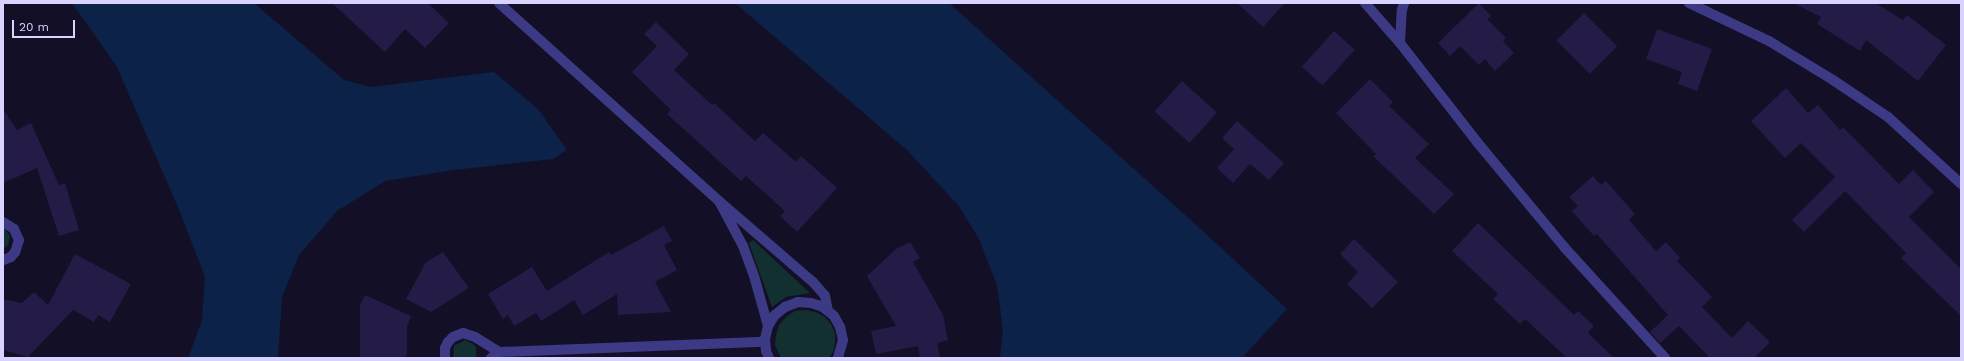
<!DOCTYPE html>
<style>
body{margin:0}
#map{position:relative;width:1964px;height:361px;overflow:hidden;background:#130f26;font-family:"Work Sans",sans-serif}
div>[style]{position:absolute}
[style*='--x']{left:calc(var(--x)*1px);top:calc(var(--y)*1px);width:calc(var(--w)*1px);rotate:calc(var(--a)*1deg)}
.green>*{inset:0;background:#12302f}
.water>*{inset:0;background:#0c2248}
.building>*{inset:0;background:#241b47;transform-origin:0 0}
.minor>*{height:10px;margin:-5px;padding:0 5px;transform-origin:5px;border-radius:5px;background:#3d3a85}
span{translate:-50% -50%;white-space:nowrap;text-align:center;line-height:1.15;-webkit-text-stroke:4px #130f26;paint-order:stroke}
.frame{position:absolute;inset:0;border:4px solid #d9d4ff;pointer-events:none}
.scale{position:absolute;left:12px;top:20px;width:63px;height:18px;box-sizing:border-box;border:2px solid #d9d4ff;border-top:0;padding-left:5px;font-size:12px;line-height:14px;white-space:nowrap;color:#d9d4ff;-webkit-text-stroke:3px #130f26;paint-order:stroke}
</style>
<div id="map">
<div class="green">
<i style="clip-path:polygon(3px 227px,10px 236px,8px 245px,3px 249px)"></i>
<i style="clip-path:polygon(753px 240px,810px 293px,786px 297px,772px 307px,749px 243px)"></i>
<i style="clip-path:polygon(806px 310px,816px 312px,825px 317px,831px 324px,835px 333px,835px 343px,833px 352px,829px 358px,781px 358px,775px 345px,776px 335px,779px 325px,786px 317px,795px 311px)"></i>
<i style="clip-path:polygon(465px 340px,473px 344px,476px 347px,476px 358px,453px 358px,454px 346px)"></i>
</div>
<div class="water">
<i style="clip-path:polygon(72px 3px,254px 3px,344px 80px,371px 87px,494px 72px,538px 109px,567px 150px,553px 159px,454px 170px,385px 181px,337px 211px,299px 255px,282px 297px,278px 358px,188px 358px,202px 320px,205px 277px,180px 212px,117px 67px)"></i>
<i style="clip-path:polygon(735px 3px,949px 3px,1193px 222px,1287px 309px,1242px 358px,1000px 358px,1003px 330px,997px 285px,978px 237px,958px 205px,907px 150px)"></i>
</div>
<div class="building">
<i style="clip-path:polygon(332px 3px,428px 3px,449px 23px,425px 48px,405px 29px,385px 52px)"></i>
<i style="clip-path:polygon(1237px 3px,1285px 3px,1263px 27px)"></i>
<i style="clip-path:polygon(1479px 3px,1491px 16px,1487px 19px,1506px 38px,1503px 41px,1514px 53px,1495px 71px,1485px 59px,1479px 65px,1460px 46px,1450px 56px,1438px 43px)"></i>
<i style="clip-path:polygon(1793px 3px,1875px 3px,1903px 20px,1907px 15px,1946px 45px,1918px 81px,1866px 40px,1860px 51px,1817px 24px,1821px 17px)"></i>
<i style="left:1584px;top:13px;width:47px;height:39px;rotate:45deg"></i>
<i style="clip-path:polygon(656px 22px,689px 54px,674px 70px,712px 105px,714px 103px,755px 141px,763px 133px,796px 162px,801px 156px,837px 188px,797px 232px,780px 216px,785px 211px,746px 176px,741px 181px,667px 114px,671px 110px,632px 72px,657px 46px,644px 34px)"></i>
<i style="clip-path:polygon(1657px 29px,1712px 49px,1697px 91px,1678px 84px,1682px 72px,1646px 59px)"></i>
<i style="left:1334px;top:31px;width:28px;height:48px;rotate:42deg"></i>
<i style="clip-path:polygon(1370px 79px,1393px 102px,1389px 106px,1429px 144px,1415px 158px,1454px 194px,1434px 214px,1373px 156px,1376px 154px,1336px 113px)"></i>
<i style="left:1182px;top:81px;width:47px;height:41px;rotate:42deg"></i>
<i style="clip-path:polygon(1786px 88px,1808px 113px,1818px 105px,1840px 130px,1843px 127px,1899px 184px,1913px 170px,1934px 192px,1909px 217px,1961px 269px,1961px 316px,1901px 258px,1906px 253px,1845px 191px,1804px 232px,1792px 220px,1835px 177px,1801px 143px,1785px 158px,1751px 121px)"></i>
<i style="clip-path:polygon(3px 109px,17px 130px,31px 123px,59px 185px,65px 183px,79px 230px,59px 236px,37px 168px,3px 183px)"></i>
<i style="clip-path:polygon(1237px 121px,1284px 163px,1269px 180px,1250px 164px,1233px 183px,1217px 168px,1234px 149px,1222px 138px)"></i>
<i style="clip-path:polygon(1593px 176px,1601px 185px,1606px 181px,1635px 214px,1629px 220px,1656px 251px,1666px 242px,1680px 258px,1677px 261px,1712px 297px,1702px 307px,1732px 338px,1748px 321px,1770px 342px,1754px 358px,1710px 358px,1679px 326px,1660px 343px,1650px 332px,1668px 315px,1597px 234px,1594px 236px,1572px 211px,1578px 206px,1569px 197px)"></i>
<i style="clip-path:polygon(1478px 223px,1574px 315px,1578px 311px,1594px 326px,1588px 333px,1614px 358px,1567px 358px,1525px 319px,1520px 324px,1493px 299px,1498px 294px,1452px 251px)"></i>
<i style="clip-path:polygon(664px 226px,672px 241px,664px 245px,677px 270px,655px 282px,671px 312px,618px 315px,617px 294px,583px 315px,574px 300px,541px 321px,536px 313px,514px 326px,508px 315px,503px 319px,488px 294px,532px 267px,547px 291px,609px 252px,611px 255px)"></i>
<i style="clip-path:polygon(1354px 239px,1398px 282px,1372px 308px,1347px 284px,1358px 272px,1340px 254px)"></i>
<i style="clip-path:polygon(910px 242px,920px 258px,913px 262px,943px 315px,948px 340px,937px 343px,940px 358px,920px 358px,918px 346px,876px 354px,871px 331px,896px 326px,867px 276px,896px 249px)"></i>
<i style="clip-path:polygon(443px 252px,469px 288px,431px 312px,406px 299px,426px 262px)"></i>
<i style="clip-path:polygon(75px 254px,131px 284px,110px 322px,98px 315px,94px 322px,73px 310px,28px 357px,3px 350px,3px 299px,22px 303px,34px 292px,48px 305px)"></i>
<i style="clip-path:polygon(365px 295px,411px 316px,407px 327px,407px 356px,404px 356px,405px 358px,360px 357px,360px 305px)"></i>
</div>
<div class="minor">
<i style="--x:499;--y:3;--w:296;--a:42"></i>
<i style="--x:1365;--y:3;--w:53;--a:48.8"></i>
<i style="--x:1400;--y:43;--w:125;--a:52.1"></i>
<i style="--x:1477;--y:142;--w:138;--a:50.3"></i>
<i style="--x:1565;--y:248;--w:149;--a:47.7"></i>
<i style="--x:1689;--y:3;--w:89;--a:25.4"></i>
<i style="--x:1769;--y:41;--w:75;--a:31.4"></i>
<i style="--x:1833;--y:80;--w:66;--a:33.9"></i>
<i style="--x:1888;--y:117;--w:99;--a:42.5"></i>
<i style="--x:1400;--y:43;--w:33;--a:-87"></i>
<i style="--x:1402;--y:10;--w:7;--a:-74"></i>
<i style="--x:3;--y:222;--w:13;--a:32"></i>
<i style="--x:14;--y:229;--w:12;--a:66"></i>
<i style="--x:19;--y:240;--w:13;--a:108"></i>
<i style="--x:15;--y:252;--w:6;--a:129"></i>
<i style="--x:11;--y:257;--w:9;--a:159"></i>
<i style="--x:768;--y:326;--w:52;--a:-105.6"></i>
<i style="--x:754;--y:276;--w:32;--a:-110"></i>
<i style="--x:743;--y:246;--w:51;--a:-118.1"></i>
<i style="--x:719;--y:201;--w:124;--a:40.8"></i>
<i style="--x:813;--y:282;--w:18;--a:49"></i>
<i style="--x:825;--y:296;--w:15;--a:79"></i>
<i style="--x:499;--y:352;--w:266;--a:-2.2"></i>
<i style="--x:445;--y:358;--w:10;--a:-90"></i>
<i style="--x:445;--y:348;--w:7;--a:-63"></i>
<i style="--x:448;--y:342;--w:7;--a:-45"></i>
<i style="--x:453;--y:337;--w:11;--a:-22"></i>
<i style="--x:463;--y:333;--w:13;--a:18"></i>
<i style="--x:475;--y:337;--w:28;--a:32"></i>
<i style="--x:499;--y:352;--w:10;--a:143"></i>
<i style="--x:769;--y:358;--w:8;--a:-113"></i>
<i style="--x:766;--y:351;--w:12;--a:-95"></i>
<i style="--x:765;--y:339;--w:13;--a:-77"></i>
<i style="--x:768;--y:326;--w:13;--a:-58"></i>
<i style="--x:775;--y:315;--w:13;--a:-39"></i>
<i style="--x:785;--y:307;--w:14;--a:-21"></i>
<i style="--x:798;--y:302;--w:13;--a:4"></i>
<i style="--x:811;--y:303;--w:13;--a:18"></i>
<i style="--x:823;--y:307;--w:14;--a:39"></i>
<i style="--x:834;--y:316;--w:13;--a:61"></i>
<i style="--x:840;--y:327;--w:13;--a:77"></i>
<i style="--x:843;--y:340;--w:19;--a:106"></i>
</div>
<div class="frame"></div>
<div class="scale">20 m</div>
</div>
